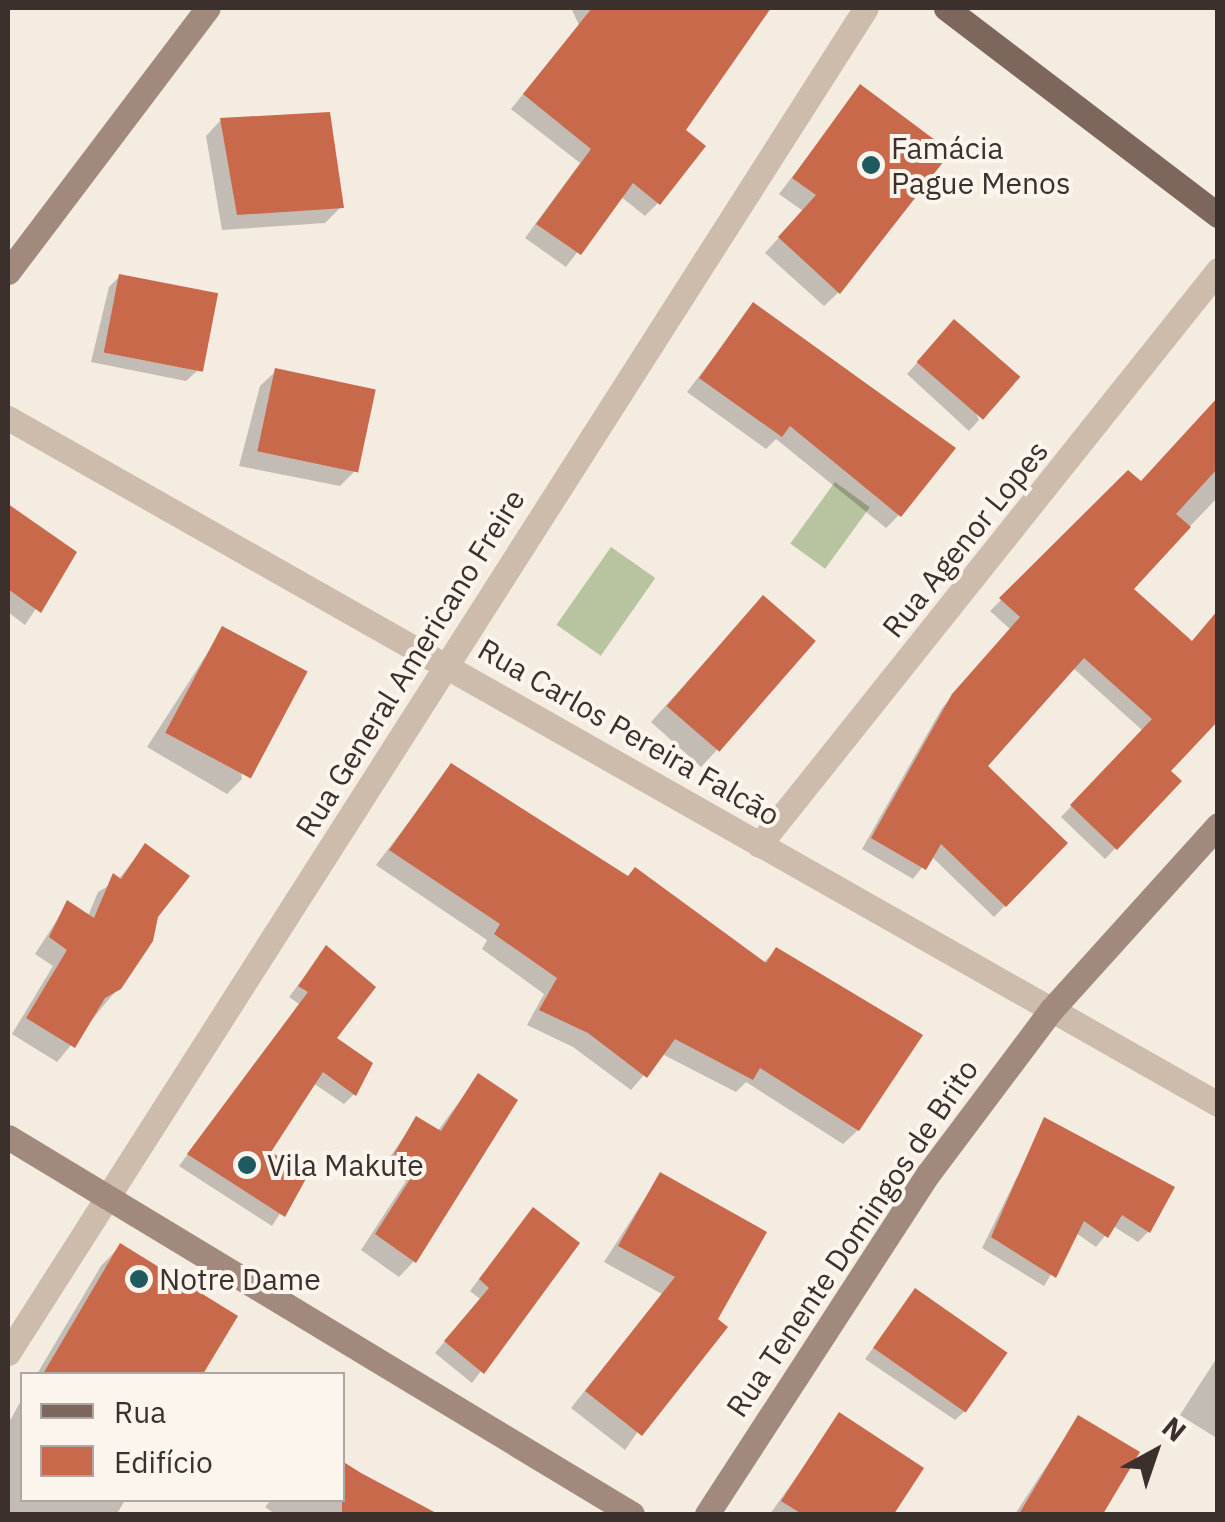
<!DOCTYPE html>
<meta charset="utf-8">
<style>
body{margin:0}
#map{position:relative;width:1225px;height:1522px;overflow:hidden;background:#f4ebe1;font-family:"IBM Plex Sans",sans-serif}
div>[style]{position:absolute}
[style*='--x']{left:calc(var(--x)*1px);top:calc(var(--y)*1px);width:calc(var(--w)*1px);rotate:calc(var(--a)*1deg)}
.green>*{inset:0;background:#b8c4a0;transform-origin:0 0}
.shadow>*{inset:0;background:#0003}
.building>*{inset:0;background:#c8694b;transform-origin:0 0}
.street>*{height:25px;margin:-12.5px;padding:0 12.5px;transform-origin:12.5px;border-radius:12.5px;background:#cdbbac}
.secondary>*{height:25px;margin:-12.5px;padding:0 12.5px;transform-origin:12.5px;border-radius:12.5px;background:#a18a7d}
.primary>*{height:25px;margin:-12.5px;padding:0 12.5px;transform-origin:12.5px;border-radius:12.5px;background:#7d675c}
.dots>*{width:28px;height:28px;translate:-50% -50%;box-sizing:border-box;border:5px solid #fbf5ee;border-radius:50%}
span{translate:-50% -50%;white-space:nowrap;text-align:center;line-height:1.15;-webkit-text-stroke:8px #fbf5ee;paint-order:stroke}
.poi-label{font-size:30px;color:#3b302b}
.left{translate:0 -50%;text-align:left}
.street-label{font-size:30px;color:#3b302b}
.frame{position:absolute;inset:0;border:10px solid #3b302b;pointer-events:none}
.legend{position:absolute;left:20px;top:1372px;width:325px;height:130px;box-sizing:border-box;background:#fbf5ee;border:2px solid #aea6a0;margin:0;padding:12px 18px;list-style:none;font-size:30px;color:#3b302b}
.legend li{display:flex;align-items:center;gap:20px;height:50px}
.legend b{width:50px;border:2px solid #aea6a0}
.north{position:absolute;left:1105px;top:1402px;width:100px;height:100px;-webkit-text-stroke:8px #fbf5ee;paint-order:stroke;rotate:40deg;font-size:28px;font-weight:700;line-height:40px;text-align:center;color:#3b302b}
.north::after{content:'';display:block;margin:auto;width:35px;height:45px;background:#3b302b;clip-path:polygon(50% 0,100% 100%,50% 72%,0 100%)}
</style>
<div id="map">
<div class="green">
<i style="left:835px;top:482px;width:43px;height:76px;rotate:36deg"></i>
<i style="left:611px;top:547px;width:54px;height:95px;rotate:35deg"></i>
</div>
<div class="shadow">
<i style="clip-path:polygon(571px 8px,768px 8px,682px 130px,658px 203px,645px 216px,620px 196px,566px 267px,525px 238px,580px 163px,511px 109px,579px 25px)"></i>
<i style="clip-path:polygon(860px 88px,839px 292px,824px 306px,765px 253px,803px 211px,779px 194px)"></i>
<i style="clip-path:polygon(221px 120px,341px 207px,325px 223px,222px 230px,206px 136px)"></i>
<i style="clip-path:polygon(120px 276px,197px 371px,186px 381px,91px 362px,109px 287px)"></i>
<i style="clip-path:polygon(753px 306px,899px 515px,886px 528px,776px 439px,766px 449px,687px 392px)"></i>
<i style="clip-path:polygon(944px 333px,979px 420px,969px 431px,907px 374px)"></i>
<i style="clip-path:polygon(276px 371px,356px 470px,340px 486px,239px 466px,260px 386px)"></i>
<i style="clip-path:polygon(1218px 399px,1218px 497px,1130px 589px,1168px 772px,1179px 782px,1105px 859px,1061px 817px,1143px 731px,1072px 667px,985px 766px,1065px 844px,994px 917px,931px 856px,913px 879px,862px 849px,942px 708px,1011px 630px,990px 611px,1128px 473px,1141px 484px)"></i>
<i style="clip-path:polygon(8px 507px,74px 552px,25px 625px,8px 612px)"></i>
<i style="clip-path:polygon(748px 614px,716px 751px,701px 767px,651px 722px)"></i>
<i style="clip-path:polygon(223px 629px,242px 779px,227px 794px,147px 747px)"></i>
<i style="clip-path:polygon(451px 767px,762px 964px,776px 950px,858px 1130px,843px 1144px,746px 1082px,736px 1092px,662px 1054px,631px 1090px,573px 1047px,527px 1025px,544px 994px,482px 949px,487px 940px,376px 865px)"></i>
<i style="clip-path:polygon(145px 846px,155px 916px,119px 987px,57px 1062px,12px 1034px,53px 966px,35px 954px,68px 903px,88px 916px,98px 892px,118px 880px)"></i>
<i style="clip-path:polygon(326px 948px,333px 1039px,354px 1094px,344px 1104px,313px 1083px,267px 1153px,304px 1176px,272px 1226px,179px 1166px,299px 1004px,289px 997px)"></i>
<i style="clip-path:polygon(478px 1076px,414px 1261px,399px 1277px,361px 1250px,406px 1181px,381px 1170px,416px 1119px,437px 1132px)"></i>
<i style="clip-path:polygon(1045px 1120px,1148px 1232px,1138px 1242px,1113px 1226px,1096px 1247px,1076px 1233px,1044px 1286px,982px 1248px)"></i>
<i style="clip-path:polygon(660px 1175px,715px 1320px,625px 1450px,571px 1408px,662px 1294px,604px 1262px)"></i>
<i style="clip-path:polygon(523px 1221px,577px 1243px,472px 1383px,435px 1353px,480px 1299px,470px 1291px)"></i>
<i style="clip-path:polygon(120px 1246px,234px 1316px,200px 1374px,37px 1374px,101px 1266px)"></i>
<i style="clip-path:polygon(915px 1291px,966px 1410px,955px 1420px,865px 1359px)"></i>
<i style="clip-path:polygon(1218px 1356px,1218px 1439px,1180px 1415px)"></i>
<i style="clip-path:polygon(22px 1399px,22px 1500px,125px 1500px,117px 1514px,8px 1514px,8px 1424px)"></i>
<i style="clip-path:polygon(840px 1416px,921px 1468px,891px 1514px,770px 1514px)"></i>
<i style="clip-path:polygon(1078px 1418px,1137px 1453px,1100px 1514px,1015px 1514px)"></i>
<i style="clip-path:polygon(359px 1476px,432px 1514px,275px 1514px,265px 1507px,271px 1500px,342px 1500px)"></i>
</div>
<div class="building">
<i style="clip-path:polygon(592px 8px,771px 8px,686px 130px,706px 146px,660px 205px,633px 183px,581px 255px,536px 224px,591px 149px,523px 94px)"></i>
<i style="clip-path:polygon(860px 84px,951px 152px,840px 294px,778px 237px,816px 195px,792px 178px)"></i>
<i style="clip-path:polygon(330px 112px,344px 208px,237px 215px,220px 118px)"></i>
<i style="left:119px;top:274px;width:101px;height:80px;rotate:11deg"></i>
<i style="clip-path:polygon(753px 302px,956px 448px,901px 517px,790px 426px,782px 437px,699px 378px)"></i>
<i style="left:954px;top:319px;width:88px;height:57px;rotate:41deg"></i>
<i style="left:275px;top:368px;width:103px;height:85px;rotate:12deg"></i>
<i style="clip-path:polygon(1218px 397px,1218px 468px,1176px 514px,1191px 527px,1134px 589px,1192px 641px,1218px 610px,1218px 721px,1171px 771px,1182px 781px,1117px 850px,1070px 805px,1152px 719px,1084px 658px,988px 766px,1068px 843px,1006px 907px,941px 844px,926px 870px,871px 838px,952px 694px,1020px 617px,999px 598px,1128px 470px,1141px 481px)"></i>
<i style="clip-path:polygon(8px 504px,77px 552px,41px 613px,8px 589px)"></i>
<i style="left:763px;top:595px;width:70px;height:147px;rotate:41deg"></i>
<i style="left:222px;top:626px;width:97px;height:121px;rotate:28deg"></i>
<i style="clip-path:polygon(451px 763px,628px 876px,635px 867px,766px 963px,776px 947px,923px 1035px,859px 1131px,760px 1068px,753px 1080px,675px 1039px,647px 1078px,588px 1033px,539px 1010px,557px 978px,494px 934px,500px 924px,389px 850px)"></i>
<i style="clip-path:polygon(145px 843px,190px 876px,158px 917px,153px 941px,121px 989px,105px 998px,75px 1048px,26px 1018px,67px 950px,49px 937px,67px 900px,94px 918px,113px 873px,121px 879px)"></i>
<i style="clip-path:polygon(326px 945px,376px 987px,337px 1038px,373px 1063px,356px 1096px,323px 1072px,271px 1152px,308px 1175px,285px 1217px,187px 1154px,308px 992px,298px 986px)"></i>
<i style="clip-path:polygon(478px 1073px,518px 1100px,416px 1263px,375px 1234px,419px 1165px,394px 1154px,416px 1116px,441px 1131px)"></i>
<i style="clip-path:polygon(1044px 1117px,1175px 1187px,1150px 1233px,1122px 1215px,1108px 1238px,1084px 1221px,1056px 1278px,991px 1237px)"></i>
<i style="clip-path:polygon(660px 1172px,767px 1232px,718px 1319px,728px 1327px,642px 1436px,585px 1391px,675px 1277px,618px 1246px)"></i>
<i style="clip-path:polygon(533px 1207px,580px 1243px,484px 1374px,444px 1341px,489px 1288px,479px 1279px)"></i>
<i style="clip-path:polygon(120px 1243px,238px 1316px,203px 1374px,43px 1374px)"></i>
<i style="left:915px;top:1288px;width:113px;height:73px;rotate:35deg"></i>
<i style="clip-path:polygon(839px 1412px,924px 1468px,894px 1514px,802px 1514px,781px 1501px)"></i>
<i style="clip-path:polygon(1078px 1415px,1140px 1452px,1103px 1514px,1019px 1514px)"></i>
<i style="clip-path:polygon(342px 1461px,361px 1473px,438px 1514px,342px 1514px)"></i>
</div>
<div class="street">
<i style="--x:8;--y:418;--w:1391;--a:29.55"></i>
<i style="--x:759;--y:845;--w:736;--a:-51.4"></i>
<i style="--x:8;--y:1353;--w:1595;--a:-57.47"></i>
</div>
<div class="secondary">
<i style="--x:8;--y:272;--w:331;--a:-52.9"></i>
<i style="--x:8;--y:1137;--w:729;--a:31.14"></i>
<i style="--x:707;--y:1514;--w:406;--a:-57"></i>
<i style="--x:928;--y:1174;--w:206;--a:-53.1"></i>
<i style="--x:1052;--y:1009;--w:248;--a:-47.9"></i>
</div>
<div class="primary">
<i style="--x:946;--y:8;--w:342;--a:37.3"></i>
</div>
<div class="dots">
<i style="left:871px;top:165px;background:#1f5a5e"></i>
<i style="left:247px;top:1165px;background:#1f5a5e"></i>
<i style="left:139px;top:1279px;background:#1f5a5e"></i>
</div>
<div class="poi-label">
<span class="left" style="left:891px;top:165px">Famácia<br>Pague Menos</span>
<span class="left" style="left:267px;top:1165px">Vila Makute</span>
<span class="left" style="left:159px;top:1279px">Notre Dame</span>
</div>
<div class="street-label">
<span style="left:965px;top:539px;rotate:-51deg">Rua Agenor Lopes</span>
<span style="left:410px;top:663px;rotate:-58deg">Rua General Americano Freire</span>
<span style="left:629px;top:732px;rotate:30deg">Rua Carlos Pereira Falcão</span>
<span style="left:852px;top:1238px;rotate:-56deg">Rua Tenente Domingos de Brito</span>
</div>
<div class="frame"></div>
<ul class="legend">
<li><b style="height:12px;background:#7d675c"></b>Rua</li>
<li><b style="height:28px;background:#c8694b"></b>Edifício</li>
</ul>
<div class="north">N</div>
</div>
